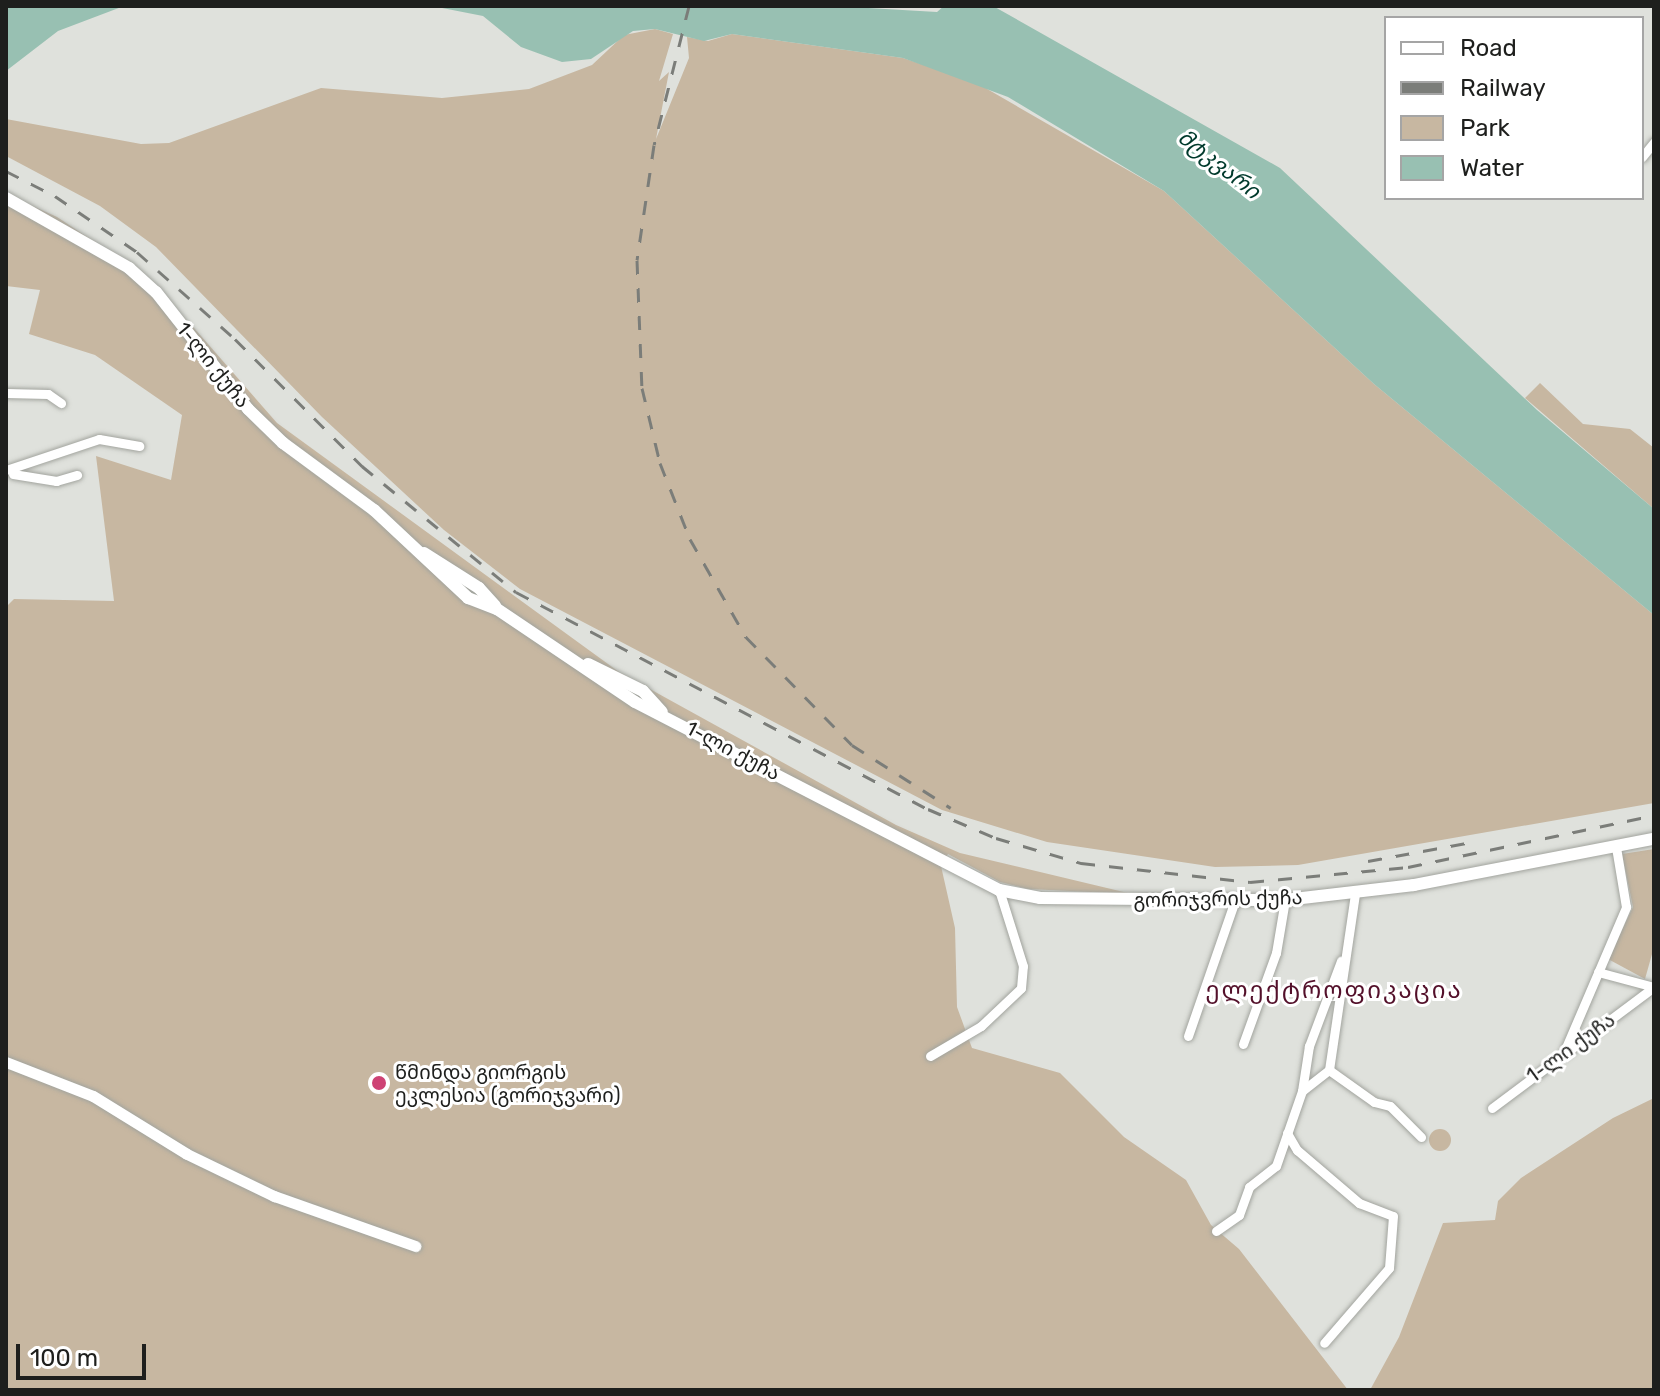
<!DOCTYPE html>
<meta charset="utf-8">
<style>
body{margin:0}
#map{position:relative;width:1660px;height:1396px;overflow:hidden;background:#dfe1dc;font-family:Rubik,"Noto Sans Georgian",sans-serif}
div>[style]{position:absolute}
[style*='--x']{left:calc(var(--x)*1px);top:calc(var(--y)*1px);width:calc(var(--w)*1px);rotate:calc(var(--a)*1deg)}
.green>*{inset:0;background:#c7b7a1}
.round{border-radius:50%}
.water>*{inset:0;background:#98c0b2}
.roads{filter:drop-shadow(0 0 2px #a2a49e) drop-shadow(0 0 2px #a2a49e)}
.minor>*{height:9px;margin:-4.5px;padding:0 4.5px;transform-origin:4.5px;border-radius:4.5px;background:#fff}
.tertiary>*{height:11px;margin:-5.5px;padding:0 5.5px;transform-origin:5.5px;border-radius:5.5px;background:#fff}
.secondary>*{height:12px;margin:-6px;padding:0 6px;transform-origin:6px;border-radius:6px;background:#fff}
.rail>*{height:3px;margin-top:-1.5px;transform-origin:0;background:repeating-linear-gradient(90deg,#7b7d79 0 14px,transparent 0 28px)}
.dots>*{width:22px;height:22px;translate:-50% -50%;box-sizing:border-box;border:4px solid #fff;border-radius:50%}
span{translate:-50% -50%;white-space:nowrap;text-align:center;line-height:1.15;-webkit-text-stroke:6px #fff;paint-order:stroke}
.street-label{font-size:20px;color:#1e1f1d}
.poi-label{font-size:20px;color:#1e1f1d}
.left{translate:0 -50%;text-align:left}
.water-label{font-size:22px;color:#003a2c;font-style:italic}
.quarter-label{font-size:24px;color:#53102a;letter-spacing:2px}
.frame{position:absolute;inset:0;border:8px solid #1e1f1d;pointer-events:none}
.legend{position:absolute;left:1384px;top:16px;width:260px;height:184px;box-sizing:border-box;background:#fff;border:2px solid #a5a5a5;margin:0;padding:10px 14px;list-style:none;font-size:24px;color:#1e1f1d}
.legend li{display:flex;align-items:center;gap:16px;height:40px}
.legend b{width:40px;border:2px solid #a5a5a5}
.scale{position:absolute;left:16px;top:1344px;width:130px;height:36px;box-sizing:border-box;border:4px solid #1e1f1d;border-top:0;padding-left:10px;font-size:24px;line-height:28px;white-space:nowrap;color:#1e1f1d;-webkit-text-stroke:6px #fff;paint-order:stroke}
</style>
<div id="map">
<div class="green">
<i style="clip-path:polygon(655px 29px,673px 34px,659px 81px,669px 72px,656px 139px,689px 58px,687px 37px,708px 41px,732px 34px,903px 58px,975px 82px,1164px 191px,1374px 384px,1654px 615px,1654px 803px,1298px 865px,1215px 867px,1047px 842px,942px 810px,520px 589px,444px 530px,322px 417px,156px 247px,100px 206px,6px 156px,6px 119px,141px 144px,169px 143px,321px 88px,442px 98px,529px 89px,592px 65px,624px 35px)"></i>
<i style="clip-path:polygon(6px 194px,57px 217px,131px 266px,194px 328px,277px 423px,619px 672px,896px 825px,960px 853px,1132px 894px,1028px 889px,1000px 882px,948px 854px,941px 866px,955px 928px,957px 1007px,972px 1048px,1060px 1073px,1124px 1137px,1186px 1180px,1211px 1225px,1239px 1249px,1348px 1390px,6px 1390px,6px 607px,14px 599px,114px 601px,96px 456px,171px 480px,182px 415px,95px 355px,29px 334px,40px 290px,6px 286px)"></i>
<i style="clip-path:polygon(1540px 383px,1583px 424px,1630px 429px,1654px 448px,1654px 509px,1525px 398px)"></i>
<i style="clip-path:polygon(1654px 849px,1654px 947px,1645px 979px,1608px 959px,1633px 907px,1622px 854px)"></i>
<i style="clip-path:polygon(1654px 1098px,1654px 1390px,1370px 1390px,1399px 1337px,1443px 1223px,1495px 1220px,1498px 1201px,1521px 1178px,1613px 1118px)"></i>
<i class="round" style="left:1429px;top:1129px;width:22px;height:22px"></i>
</div>
<div class="water">
<i style="clip-path:polygon(6px 6px,124px 6px,58px 31px,6px 71px)"></i>
<i style="clip-path:polygon(432px 6px,834px 6px,937px 12px,944px 6px,993px 6px,1280px 168px,1537px 410px,1654px 509px,1654px 615px,1374px 384px,1164px 191px,1008px 97px,903px 58px,732px 34px,704px 41px,655px 29px,633px 31px,591px 59px,562px 62px,521px 47px,483px 16px)"></i>
</div>
<div class="roads">
<div class="minor">
<i style="--x:1642;--y:157;--w:19;--a:-51"></i>
<i style="--x:6;--y:393;--w:42;--a:1.4"></i>
<i style="--x:48;--y:394;--w:16;--a:35"></i>
<i style="--x:6;--y:470;--w:98;--a:-18.4"></i>
<i style="--x:99;--y:439;--w:41;--a:9.9"></i>
<i style="--x:13;--y:474;--w:44;--a:9.2"></i>
<i style="--x:56;--y:481;--w:22;--a:-16"></i>
<i style="--x:1598;--y:972;--w:58;--a:15"></i>
<i style="--x:1188;--y:1036;--w:141;--a:-70.9"></i>
<i style="--x:1243;--y:1044;--w:97;--a:-70.1"></i>
<i style="--x:1276;--y:953;--w:54;--a:-80.4"></i>
<i style="--x:1564;--y:1052;--w:158;--a:-66.8"></i>
<i style="--x:1626;--y:907;--w:61;--a:-99.5"></i>
<i style="--x:930;--y:1056;--w:59;--a:-30.5"></i>
<i style="--x:981;--y:1026;--w:55;--a:-43.5"></i>
<i style="--x:1021;--y:988;--w:22;--a:-85"></i>
<i style="--x:1023;--y:966;--w:80;--a:-107.5"></i>
<i style="--x:1329;--y:1070;--w:55;--a:35.4"></i>
<i style="--x:1374;--y:1102;--w:16;--a:14"></i>
<i style="--x:1390;--y:1106;--w:44;--a:45"></i>
<i style="--x:1302;--y:1091;--w:34;--a:-38"></i>
<i style="--x:1329;--y:1070;--w:178;--a:-81.6"></i>
<i style="--x:1492;--y:1108;--w:199;--a:-36.8"></i>
<i style="--x:1287;--y:1133;--w:20;--a:60"></i>
<i style="--x:1297;--y:1150;--w:82;--a:40.5"></i>
<i style="--x:1359;--y:1203;--w:36;--a:21"></i>
<i style="--x:1393;--y:1216;--w:52;--a:94.4"></i>
<i style="--x:1389;--y:1268;--w:99;--a:130.9"></i>
<i style="--x:1216;--y:1231;--w:28;--a:-35"></i>
<i style="--x:1239;--y:1215;--w:30;--a:-70"></i>
<i style="--x:1249;--y:1187;--w:34;--a:-38"></i>
<i style="--x:1276;--y:1166;--w:79;--a:-70.9"></i>
<i style="--x:1302;--y:1091;--w:46;--a:-81.2"></i>
<i style="--x:1309;--y:1046;--w:91;--a:-69.4"></i>
</div>
<div class="tertiary">
<i style="--x:6;--y:1062;--w:93;--a:21.3"></i>
<i style="--x:93;--y:1096;--w:110;--a:31.7"></i>
<i style="--x:187;--y:1154;--w:97;--a:25.8"></i>
<i style="--x:274;--y:1196;--w:150;--a:19.5"></i>
</div>
<div class="secondary">
<i style="--x:6;--y:198;--w:142;--a:29.6"></i>
<i style="--x:129;--y:268;--w:36;--a:42"></i>
<i style="--x:156;--y:292;--w:149;--a:51.8"></i>
<i style="--x:248;--y:409;--w:49;--a:44.2"></i>
<i style="--x:283;--y:443;--w:113;--a:36.4"></i>
<i style="--x:374;--y:510;--w:129;--a:43.1"></i>
<i style="--x:468;--y:598;--w:31;--a:21"></i>
<i style="--x:497;--y:609;--w:166;--a:34"></i>
<i style="--x:635;--y:702;--w:410;--a:27.3"></i>
<i style="--x:999;--y:890;--w:42;--a:11"></i>
<i style="--x:1040;--y:898;--w:245;--a:0.5"></i>
<i style="--x:1285;--y:900;--w:130;--a:-6.6"></i>
<i style="--x:1414;--y:885;--w:244;--a:-10.9"></i>
<i style="--x:424;--y:553;--w:65;--a:32.5"></i>
<i style="--x:479;--y:588;--w:24;--a:48"></i>
<i style="--x:588;--y:664;--w:61;--a:26.1"></i>
<i style="--x:643;--y:691;--w:28;--a:48"></i>
</div>
</div>
<div class="rail">
<i style="--x:689;--y:6;--w:143;--a:104.1"></i>
<i style="--x:654;--y:145;--w:116;--a:98.4"></i>
<i style="--x:637;--y:260;--w:128;--a:87.8"></i>
<i style="--x:642;--y:388;--w:77;--a:76.5"></i>
<i style="--x:660;--y:463;--w:82;--a:68.5"></i>
<i style="--x:690;--y:539;--w:113;--a:60.3"></i>
<i style="--x:746;--y:637;--w:151;--a:45.5"></i>
<i style="--x:852;--y:745;--w:117;--a:32.5"></i>
<i style="--x:6;--y:171;--w:55;--a:27"></i>
<i style="--x:55;--y:196;--w:99;--a:34.3"></i>
<i style="--x:137;--y:252;--w:131;--a:41.6"></i>
<i style="--x:235;--y:339;--w:180;--a:45"></i>
<i style="--x:362;--y:466;--w:199;--a:39.3"></i>
<i style="--x:516;--y:592;--w:466;--a:27.8"></i>
<i style="--x:928;--y:809;--w:74;--a:23.1"></i>
<i style="--x:996;--y:838;--w:89;--a:16.4"></i>
<i style="--x:1081;--y:863;--w:170;--a:6.4"></i>
<i style="--x:1250;--y:882;--w:159;--a:-5.4"></i>
<i style="--x:1408;--y:867;--w:251;--a:-11.9"></i>
<i style="--x:1368;--y:861;--w:100;--a:-10.4"></i>
</div>
<div class="dots">
<i style="left:379px;top:1083px;background:#ce4274"></i>
</div>
<div class="street-label">
<span style="left:213px;top:365px;rotate:51deg">1-ლი ქუჩა</span>
<span style="left:733px;top:751px;rotate:28deg">1-ლი ქუჩა</span>
<span style="left:1218px;top:899px;rotate:-1deg">გორიჯვრის ქუჩა</span>
<span style="left:1571px;top:1048px;rotate:-36deg">1-ლი ქუჩა</span>
</div>
<div class="poi-label">
<span class="left" style="left:395px;top:1084px">წმინდა გიორგის<br>ეკლესია (გორიჯვარი)</span>
</div>
<div class="water-label">
<span style="left:1219px;top:164px;rotate:38deg">მტკვარი</span>
</div>
<div class="quarter-label">
<span style="left:1334px;top:991px">ელექტროფიკაცია</span>
</div>
<div class="frame"></div>
<ul class="legend">
<li><b style="height:10px;background:#fff"></b>Road</li>
<li><b style="height:10px;background:#7b7d79"></b>Railway</li>
<li><b style="height:22px;background:#c7b7a1"></b>Park</li>
<li><b style="height:22px;background:#98c0b2"></b>Water</li>
</ul>
<div class="scale">100 m</div>
</div>
